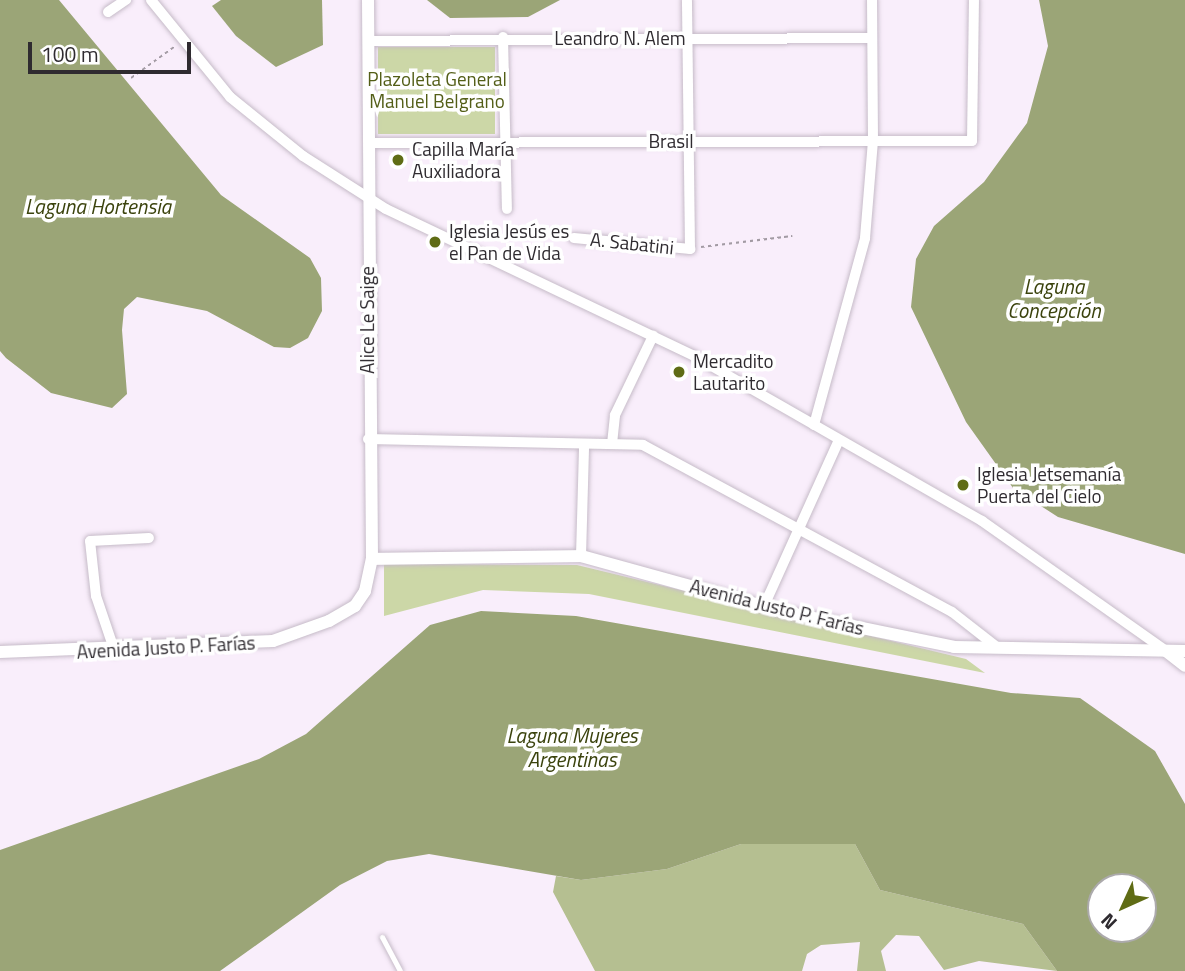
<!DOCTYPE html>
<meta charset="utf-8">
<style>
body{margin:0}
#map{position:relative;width:1185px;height:971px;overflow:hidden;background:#f9eefb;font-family:"Titillium Web",sans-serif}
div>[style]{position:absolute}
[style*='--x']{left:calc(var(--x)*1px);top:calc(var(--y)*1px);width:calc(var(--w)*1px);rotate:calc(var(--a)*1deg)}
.green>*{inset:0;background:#ccd7a7;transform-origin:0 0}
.forest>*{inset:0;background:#b5bf91}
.water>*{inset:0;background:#9ba577}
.path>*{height:2px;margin-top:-1px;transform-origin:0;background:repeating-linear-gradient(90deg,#a39ba4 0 3.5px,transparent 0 7px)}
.roads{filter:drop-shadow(0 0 2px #c6bbc8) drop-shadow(0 0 2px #c6bbc8)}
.service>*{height:5px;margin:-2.5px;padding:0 2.5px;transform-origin:2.5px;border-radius:2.5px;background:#fff}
.minor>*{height:10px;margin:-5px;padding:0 5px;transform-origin:5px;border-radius:5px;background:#fff}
.tertiary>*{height:12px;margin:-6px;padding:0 6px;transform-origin:6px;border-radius:6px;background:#fff}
.dots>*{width:19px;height:19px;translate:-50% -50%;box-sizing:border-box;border:4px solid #fff;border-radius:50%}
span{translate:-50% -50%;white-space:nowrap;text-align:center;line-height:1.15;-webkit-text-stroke:7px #fff;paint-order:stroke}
.street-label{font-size:19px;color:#2f2b30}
.park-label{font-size:19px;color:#535e17}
.poi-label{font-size:19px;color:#2f2b30}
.left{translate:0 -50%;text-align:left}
.water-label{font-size:21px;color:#3b430d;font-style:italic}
.north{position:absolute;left:1087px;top:873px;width:70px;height:70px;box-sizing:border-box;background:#fff;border:2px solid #acaaac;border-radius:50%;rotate:225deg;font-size:19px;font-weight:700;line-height:28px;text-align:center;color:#2f2b30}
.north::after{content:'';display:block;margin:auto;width:24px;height:32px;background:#5f6c15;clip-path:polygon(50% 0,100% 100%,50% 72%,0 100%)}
.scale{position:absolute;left:28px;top:42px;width:163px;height:32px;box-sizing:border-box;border:4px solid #2f2b30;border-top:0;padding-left:9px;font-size:21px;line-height:24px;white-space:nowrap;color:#2f2b30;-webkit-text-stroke:5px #fff;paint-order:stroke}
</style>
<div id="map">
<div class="green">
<i style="left:378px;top:47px;width:117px;height:87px"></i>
<i style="clip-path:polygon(384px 564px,577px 565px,966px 659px,985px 673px,589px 594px,483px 590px,384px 616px)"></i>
</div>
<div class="forest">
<i style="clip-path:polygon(741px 844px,855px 844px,880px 890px,1023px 924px,1057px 971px,979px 961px,944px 970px,919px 936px,896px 935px,881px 951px,886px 971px,857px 971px,860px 942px,821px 945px,807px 954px,802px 971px,595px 971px,553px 892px,556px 876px,581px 880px,667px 869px)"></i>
</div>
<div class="water">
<i style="clip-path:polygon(0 0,59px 0,221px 195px,310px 258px,321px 278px,322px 311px,308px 338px,290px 348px,274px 347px,207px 311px,137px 297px,124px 309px,122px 330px,127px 394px,112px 408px,51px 393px,6px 358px,0 351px)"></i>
<i style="clip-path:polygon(221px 0,322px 0,323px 45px,276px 67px,236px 36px,212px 6px)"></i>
<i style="clip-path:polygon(427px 0,560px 0,528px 17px,450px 18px)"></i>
<i style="clip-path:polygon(1039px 0,1185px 0,1185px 554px,1058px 517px,1013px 488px,966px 422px,911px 307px,916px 259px,934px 226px,984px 182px,1027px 123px,1048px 46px)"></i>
<i style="clip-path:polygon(evenodd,481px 611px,576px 616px,1011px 693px,1080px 698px,1155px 751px,1185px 804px,1185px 971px,1057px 971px,1023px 924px,880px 890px,855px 844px,741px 844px,667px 869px,581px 880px,429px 854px,387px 861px,340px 885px,220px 971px,0 971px,0 850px,259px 759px,306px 734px,430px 625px,481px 611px,1101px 887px,1143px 887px,1143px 929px,1101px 929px,1101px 887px)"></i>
</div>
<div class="path">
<i style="--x:131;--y:78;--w:53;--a:-35.8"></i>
<i style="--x:701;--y:247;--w:92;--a:-6.9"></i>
</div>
<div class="roads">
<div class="service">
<i style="--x:382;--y:937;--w:38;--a:62"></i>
</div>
<div class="minor">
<i style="--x:151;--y:0;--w:125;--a:50.8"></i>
<i style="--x:230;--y:97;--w:94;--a:38.9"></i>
<i style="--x:303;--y:156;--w:98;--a:32.6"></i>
<i style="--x:386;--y:209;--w:341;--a:25.5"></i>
<i style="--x:694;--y:356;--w:332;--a:29.8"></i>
<i style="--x:982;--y:521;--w:225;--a:35.2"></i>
<i style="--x:108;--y:12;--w:22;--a:-34"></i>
<i style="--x:503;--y:37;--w:172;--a:88.7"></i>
<i style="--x:368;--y:41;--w:504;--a:-0.34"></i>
<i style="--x:369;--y:143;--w:603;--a:-0.19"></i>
<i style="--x:972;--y:141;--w:141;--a:-89.2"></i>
<i style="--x:574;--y:238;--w:117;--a:5.4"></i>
<i style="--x:690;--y:249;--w:249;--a:-90.7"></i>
<i style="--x:814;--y:425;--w:194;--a:-74.7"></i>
<i style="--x:865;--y:238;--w:98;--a:-85.3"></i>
<i style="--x:873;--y:140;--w:140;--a:-90.4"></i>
<i style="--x:368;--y:439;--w:275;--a:1.2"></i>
<i style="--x:643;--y:445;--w:351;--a:28.4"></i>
<i style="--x:952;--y:612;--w:58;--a:38"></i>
<i style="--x:612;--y:444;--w:29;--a:-84"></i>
<i style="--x:615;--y:415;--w:88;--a:-64.3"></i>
<i style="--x:581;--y:556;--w:109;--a:-88.4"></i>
<i style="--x:764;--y:606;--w:182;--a:-65.7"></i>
<i style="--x:115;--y:652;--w:59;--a:-108.7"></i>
<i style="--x:96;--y:596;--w:55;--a:-96.2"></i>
<i style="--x:90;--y:541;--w:59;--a:-2.9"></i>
</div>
<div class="tertiary">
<i style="--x:372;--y:559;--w:209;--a:-0.8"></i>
<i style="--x:581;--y:556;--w:211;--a:15.4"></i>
<i style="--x:784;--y:612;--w:174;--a:11.6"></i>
<i style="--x:954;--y:647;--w:231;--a:1"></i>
<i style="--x:1166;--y:651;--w:24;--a:38"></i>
<i style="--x:0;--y:652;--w:273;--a:-2.3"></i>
<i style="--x:273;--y:641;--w:59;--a:-19.7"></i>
<i style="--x:329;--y:621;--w:30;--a:-30"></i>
<i style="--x:355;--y:606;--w:18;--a:-56"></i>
<i style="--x:365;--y:591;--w:33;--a:-78"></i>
<i style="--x:372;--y:559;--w:559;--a:-90.41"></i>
</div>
</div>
<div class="dots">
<i style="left:398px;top:160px;background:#5f6c15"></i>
<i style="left:435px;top:242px;background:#5f6c15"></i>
<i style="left:679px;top:372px;background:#5f6c15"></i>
<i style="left:963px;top:485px;background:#5f6c15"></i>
</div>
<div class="street-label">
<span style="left:620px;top:38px">Leandro N. Alem</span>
<span style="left:671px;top:141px">Brasil</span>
<span style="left:632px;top:243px;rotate:6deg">A. Sabatini</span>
<span style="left:367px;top:320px;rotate:-90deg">Alice Le Saige</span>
<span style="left:777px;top:607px;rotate:14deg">Avenida Justo P. Farías</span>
<span style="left:166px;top:647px;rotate:-3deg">Avenida Justo P. Farías</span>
</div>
<div class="park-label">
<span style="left:437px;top:90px">Plazoleta General<br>Manuel Belgrano</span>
</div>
<div class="poi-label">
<span class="left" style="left:412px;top:160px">Capilla María<br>Auxiliadora</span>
<span class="left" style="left:449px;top:242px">Iglesia Jesús es<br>el Pan de Vida</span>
<span class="left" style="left:693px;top:372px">Mercadito<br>Lautarito</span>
<span class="left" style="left:977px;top:485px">Iglesia Jetsemanía<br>Puerta del Cielo</span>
</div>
<div class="water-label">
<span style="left:98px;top:206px">Laguna Hortensia</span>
<span style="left:1054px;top:298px">Laguna<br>Concepción</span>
<span style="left:572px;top:747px">Laguna Mujeres<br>Argentinas</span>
</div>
<div class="north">N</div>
<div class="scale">100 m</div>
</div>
